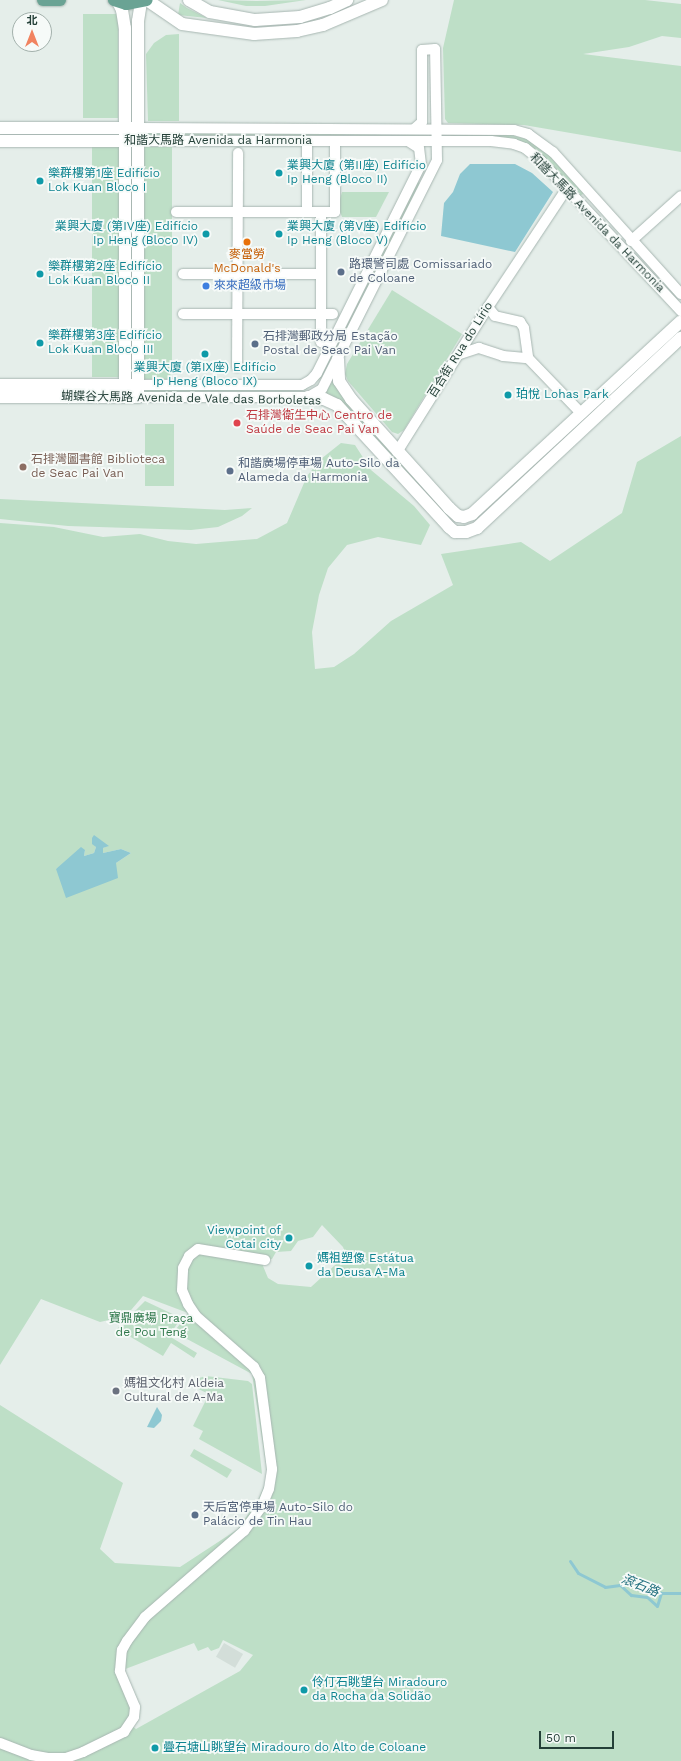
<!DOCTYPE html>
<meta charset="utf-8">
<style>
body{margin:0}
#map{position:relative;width:681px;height:1761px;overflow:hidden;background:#e5eeea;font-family:"Work Sans","Noto Sans SC",sans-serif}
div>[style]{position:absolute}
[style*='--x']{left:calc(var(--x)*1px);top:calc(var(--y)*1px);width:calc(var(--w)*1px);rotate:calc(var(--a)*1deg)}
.built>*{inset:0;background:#d3ded9;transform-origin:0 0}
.green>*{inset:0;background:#bedfc7;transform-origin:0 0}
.water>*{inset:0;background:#8ec8d2}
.stream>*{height:3px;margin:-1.5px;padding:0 1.5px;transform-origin:1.5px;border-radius:1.5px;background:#8ec8d2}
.roads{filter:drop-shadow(0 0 1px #a7b6b1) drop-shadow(0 0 1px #a7b6b1)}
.street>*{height:10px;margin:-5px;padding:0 5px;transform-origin:5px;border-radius:5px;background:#fff}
.secondary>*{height:12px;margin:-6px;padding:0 6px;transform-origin:6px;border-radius:6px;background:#fff}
.primary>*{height:12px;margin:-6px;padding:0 6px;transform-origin:6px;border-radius:6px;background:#6aa394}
.dots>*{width:11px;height:11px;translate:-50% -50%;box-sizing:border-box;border:2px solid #f6faf8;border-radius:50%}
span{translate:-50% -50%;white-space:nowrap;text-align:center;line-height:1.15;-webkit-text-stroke:3.5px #f6faf8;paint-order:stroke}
.street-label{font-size:12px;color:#244038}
.culture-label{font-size:12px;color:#0d838f}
.left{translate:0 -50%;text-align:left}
.right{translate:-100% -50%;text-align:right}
.food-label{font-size:12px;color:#c56008}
.service-label{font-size:12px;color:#4e5e75}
.shop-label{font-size:12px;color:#366cbe}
.health-label{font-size:12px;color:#be3a42}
.education-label{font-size:12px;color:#785e54}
.park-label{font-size:12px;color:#2e774a}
.worship-label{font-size:12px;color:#5b616d}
.water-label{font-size:13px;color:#1e6d7c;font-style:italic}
.north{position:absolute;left:12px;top:12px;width:40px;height:40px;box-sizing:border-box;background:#f6faf8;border:1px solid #a2b0ab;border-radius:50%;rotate:0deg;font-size:11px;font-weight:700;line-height:16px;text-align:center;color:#244038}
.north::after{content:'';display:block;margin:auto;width:14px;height:18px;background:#f18360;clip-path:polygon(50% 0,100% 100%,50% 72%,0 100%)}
.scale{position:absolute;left:539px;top:1731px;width:75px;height:18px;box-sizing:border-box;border:2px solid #244038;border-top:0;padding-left:5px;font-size:12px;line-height:14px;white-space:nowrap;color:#244038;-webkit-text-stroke:3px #f6faf8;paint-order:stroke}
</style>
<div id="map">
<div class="built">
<i style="left:224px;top:1643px;width:22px;height:16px;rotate:30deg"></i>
</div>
<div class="green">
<i style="clip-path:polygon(218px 0,256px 1px,306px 0,265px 6px,246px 6px)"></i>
<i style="clip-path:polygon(454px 0,645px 0,681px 4px,681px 38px,662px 36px,629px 47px,583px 54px,681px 66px,681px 152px,524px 125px,448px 123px,445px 119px,443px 48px)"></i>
<i style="clip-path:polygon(180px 3px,187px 8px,207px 18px,178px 15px)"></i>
<i style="left:83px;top:14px;width:35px;height:104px"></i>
<i style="clip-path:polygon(179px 34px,179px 121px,148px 121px,146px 54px,154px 43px,166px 35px)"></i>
<i style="left:380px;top:132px;width:3px;height:236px;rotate:90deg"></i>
<i style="clip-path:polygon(503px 133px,534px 141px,546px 151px,584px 193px,579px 197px,541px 154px,521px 141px,452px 137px,450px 134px)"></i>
<i style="left:92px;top:147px;width:29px;height:230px"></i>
<i style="left:143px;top:147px;width:29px;height:232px"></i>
<i style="clip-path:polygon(130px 152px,133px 152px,132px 373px,130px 373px)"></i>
<i style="clip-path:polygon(418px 182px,421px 184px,338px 348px,336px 347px)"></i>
<i style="clip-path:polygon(342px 192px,389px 192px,376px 217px,342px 217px,338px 206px)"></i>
<i style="clip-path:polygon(392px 290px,462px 334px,404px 430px,398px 434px,392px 432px,348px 381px,345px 374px,347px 364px)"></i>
<i style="clip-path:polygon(331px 352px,334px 354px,321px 378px,305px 390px,146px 392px,146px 388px,298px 387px)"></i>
<i style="clip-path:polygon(333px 381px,337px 388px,448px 516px,444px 514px,343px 403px,323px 394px)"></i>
<i style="left:145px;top:424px;width:29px;height:62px"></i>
<i style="clip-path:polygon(evenodd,681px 436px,681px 1761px,0 1761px,0 1405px,123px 1483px,100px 1549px,115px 1563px,180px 1567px,238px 1529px,259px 1498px,268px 1477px,252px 1374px,174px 1332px,188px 1313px,143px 1296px,126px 1316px,100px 1322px,41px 1299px,0 1365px,0 523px,54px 527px,103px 537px,140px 534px,168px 541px,196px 544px,257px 539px,287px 523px,307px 476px,321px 459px,341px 443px,355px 445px,371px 470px,414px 506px,430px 525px,421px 545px,378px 537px,347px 545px,328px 568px,319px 595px,312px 632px,315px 669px,334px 667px,354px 654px,391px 621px,453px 585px,441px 554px,521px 542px,550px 561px,622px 513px,637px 462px,681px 436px,92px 839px,108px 846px,103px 848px,103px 853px,121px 849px,131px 853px,116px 863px,56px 869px,85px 850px,84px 856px,94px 853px,96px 847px,92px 839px,681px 436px,322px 1225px,343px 1247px,346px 1255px,311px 1287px,278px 1284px,268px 1278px,263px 1266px,265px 1260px,272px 1259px,276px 1252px,291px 1251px,298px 1241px,313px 1237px,322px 1225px,681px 436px,223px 1640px,253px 1655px,240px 1671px,136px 1729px,131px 1725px,133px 1699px,120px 1671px,194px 1643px,198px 1651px,208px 1647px,211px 1651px,219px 1648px,223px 1640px)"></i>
<i style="clip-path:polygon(0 499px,225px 510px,252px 508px,242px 516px,218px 527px,191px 530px,68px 526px,0 519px)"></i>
<i style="clip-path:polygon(145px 1301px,181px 1318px,169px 1336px,197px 1353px,194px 1358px,171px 1343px,163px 1356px,117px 1329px)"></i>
<i style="clip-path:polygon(206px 1376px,248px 1381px,252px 1384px,262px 1474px,199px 1439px,203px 1431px,193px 1426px,209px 1394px,194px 1387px,199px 1378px)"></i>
<i style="clip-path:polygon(194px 1449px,232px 1470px,227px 1478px,190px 1456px)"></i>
</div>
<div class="water">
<i style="clip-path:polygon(470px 164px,515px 164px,532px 173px,553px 192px,515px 252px,441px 236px,444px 203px,453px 192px,460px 174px)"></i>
<i style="clip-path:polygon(94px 835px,109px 846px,103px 848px,103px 853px,121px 849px,131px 853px,116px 863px,118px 878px,66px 898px,56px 869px,81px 847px,85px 850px,84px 856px,94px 853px,96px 847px,92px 844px,92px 838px)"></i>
<i style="clip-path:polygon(157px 1407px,162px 1415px,161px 1421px,154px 1428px,147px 1427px)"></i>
</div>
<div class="stream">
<i style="--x:570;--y:1561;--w:14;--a:56"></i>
<i style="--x:578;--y:1573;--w:30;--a:27"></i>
<i style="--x:605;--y:1587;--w:15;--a:-8"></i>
<i style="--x:620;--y:1585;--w:15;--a:42"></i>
<i style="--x:631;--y:1595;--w:16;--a:7"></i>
<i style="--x:647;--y:1597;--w:13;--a:42"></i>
<i style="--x:657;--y:1606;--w:14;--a:-73"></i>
<i style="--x:661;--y:1593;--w:20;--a:0"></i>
</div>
<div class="roads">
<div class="street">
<i style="--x:138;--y:128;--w:376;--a:0.3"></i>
<i style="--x:514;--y:130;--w:15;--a:16"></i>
<i style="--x:528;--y:134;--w:31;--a:36"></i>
<i style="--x:553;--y:152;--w:191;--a:48"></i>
<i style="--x:138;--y:141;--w:353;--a:0"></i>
<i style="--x:491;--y:141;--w:23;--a:7"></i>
<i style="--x:514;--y:144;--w:12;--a:20"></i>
<i style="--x:525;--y:148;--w:21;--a:39"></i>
<i style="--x:541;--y:161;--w:205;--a:47"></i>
<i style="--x:307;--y:141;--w:71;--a:90"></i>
<i style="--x:176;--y:212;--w:159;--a:0"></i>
<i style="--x:335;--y:212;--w:71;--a:-90"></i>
<i style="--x:321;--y:212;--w:130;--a:90"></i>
<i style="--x:321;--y:342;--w:10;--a:24"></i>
<i style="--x:631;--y:241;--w:67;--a:-42"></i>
<i style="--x:183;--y:274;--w:138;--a:0"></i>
<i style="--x:488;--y:307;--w:11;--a:52"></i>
<i style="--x:495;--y:316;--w:26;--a:13"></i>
<i style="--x:520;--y:322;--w:7;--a:56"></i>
<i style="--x:524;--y:328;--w:30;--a:82"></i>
<i style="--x:528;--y:358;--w:76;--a:46.1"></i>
<i style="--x:183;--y:314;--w:150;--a:0"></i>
<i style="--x:460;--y:354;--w:20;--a:-18"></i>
<i style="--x:479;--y:348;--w:25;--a:18"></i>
<i style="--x:503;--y:356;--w:25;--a:5"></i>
<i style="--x:237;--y:367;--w:214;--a:-89.7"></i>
<i style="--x:138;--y:385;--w:164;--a:0"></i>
<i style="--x:302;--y:385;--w:10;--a:-29"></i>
<i style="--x:311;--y:380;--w:9;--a:-49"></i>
<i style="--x:317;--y:373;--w:233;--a:-63.5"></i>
<i style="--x:421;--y:164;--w:16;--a:-97"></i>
<i style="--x:419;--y:148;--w:13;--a:-148"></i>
<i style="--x:138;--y:397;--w:170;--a:0"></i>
<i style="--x:308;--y:397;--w:16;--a:-30"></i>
<i style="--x:322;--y:389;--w:256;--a:-63.3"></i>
<i style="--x:437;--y:160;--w:111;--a:-91"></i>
<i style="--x:435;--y:49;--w:13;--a:176"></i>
<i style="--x:422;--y:50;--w:72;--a:90"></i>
<i style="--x:422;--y:122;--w:9;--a:139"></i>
<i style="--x:397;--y:452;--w:171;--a:-57.9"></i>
<i style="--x:488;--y:307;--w:143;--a:-56.4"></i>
<i style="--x:0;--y:1743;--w:33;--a:21"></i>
<i style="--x:31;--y:1755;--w:17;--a:10"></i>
<i style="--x:48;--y:1758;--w:18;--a:0"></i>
<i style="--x:66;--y:1758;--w:18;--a:-19"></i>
<i style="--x:83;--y:1752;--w:46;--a:-26"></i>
<i style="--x:124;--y:1732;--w:18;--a:-56"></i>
<i style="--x:134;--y:1717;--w:10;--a:-84"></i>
<i style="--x:135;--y:1707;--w:39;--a:-113"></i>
<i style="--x:120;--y:1671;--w:21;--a:-85"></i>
<i style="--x:122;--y:1650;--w:10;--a:-61"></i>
<i style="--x:127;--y:1641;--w:30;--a:-53"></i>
<i style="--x:145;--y:1617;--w:131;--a:-41"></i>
<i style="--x:244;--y:1531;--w:31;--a:-54"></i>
<i style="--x:262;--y:1506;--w:18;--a:-68"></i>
<i style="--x:269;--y:1489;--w:20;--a:-81"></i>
<i style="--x:272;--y:1469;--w:92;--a:-97.5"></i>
<i style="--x:260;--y:1378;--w:13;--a:-119"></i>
<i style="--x:254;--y:1367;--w:77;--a:-138.7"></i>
<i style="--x:196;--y:1316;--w:14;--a:-124"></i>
<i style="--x:188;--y:1304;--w:15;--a:-113"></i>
<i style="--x:182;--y:1290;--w:22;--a:-87"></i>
<i style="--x:183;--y:1268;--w:13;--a:-63"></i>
<i style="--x:189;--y:1256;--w:11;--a:-38"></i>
<i style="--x:198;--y:1249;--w:68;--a:9.3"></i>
</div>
<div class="secondary">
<i style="--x:147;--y:0;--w:42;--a:34.4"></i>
<i style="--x:182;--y:24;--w:73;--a:7.9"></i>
<i style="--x:254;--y:34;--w:43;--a:-4"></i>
<i style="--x:297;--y:31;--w:27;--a:-13"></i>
<i style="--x:323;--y:25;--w:64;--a:-23"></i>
<i style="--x:189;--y:0;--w:24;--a:30"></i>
<i style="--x:210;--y:12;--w:46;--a:10.1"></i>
<i style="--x:255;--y:20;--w:45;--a:-3.8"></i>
<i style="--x:300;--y:17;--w:31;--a:-17"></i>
<i style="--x:330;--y:8;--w:19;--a:-25"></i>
<i style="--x:118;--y:2;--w:9;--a:63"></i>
<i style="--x:122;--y:10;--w:18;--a:81"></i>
<i style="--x:125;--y:28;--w:369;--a:90"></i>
<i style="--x:0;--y:128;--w:133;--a:0"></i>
<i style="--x:0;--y:141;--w:133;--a:0"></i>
<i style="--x:338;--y:359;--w:22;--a:87"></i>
<i style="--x:339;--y:381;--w:22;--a:56"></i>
<i style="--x:351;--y:399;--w:147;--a:48"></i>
<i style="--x:449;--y:508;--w:12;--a:42"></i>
<i style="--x:458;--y:516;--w:6;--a:9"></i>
<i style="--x:464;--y:517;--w:9;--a:-21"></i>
<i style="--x:472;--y:514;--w:284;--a:-42.7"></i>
<i style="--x:0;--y:385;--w:133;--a:0"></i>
<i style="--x:0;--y:397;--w:138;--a:0"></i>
<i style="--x:138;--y:397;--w:376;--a:-90"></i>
<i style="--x:138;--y:21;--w:18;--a:-81"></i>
<i style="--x:308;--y:397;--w:16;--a:7"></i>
<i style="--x:324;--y:399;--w:14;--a:25"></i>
<i style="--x:337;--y:405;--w:166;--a:47.4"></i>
<i style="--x:449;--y:527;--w:8;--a:40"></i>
<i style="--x:455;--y:532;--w:11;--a:0"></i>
<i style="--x:466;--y:532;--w:12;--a:-20"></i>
<i style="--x:477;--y:528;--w:279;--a:-43"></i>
</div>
<div class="primary">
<i style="--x:43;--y:0;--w:17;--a:0"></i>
<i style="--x:114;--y:0;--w:13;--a:18"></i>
<i style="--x:126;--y:4;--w:21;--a:-11"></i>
</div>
</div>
<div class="dots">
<i style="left:279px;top:173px;background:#0f9aa8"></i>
<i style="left:40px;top:181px;background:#0f9aa8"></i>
<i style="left:206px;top:234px;background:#0f9aa8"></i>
<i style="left:279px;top:234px;background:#0f9aa8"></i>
<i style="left:247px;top:242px;background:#e8710a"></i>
<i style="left:341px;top:272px;background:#5c6f8a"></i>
<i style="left:40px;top:274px;background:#0f9aa8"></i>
<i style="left:206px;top:286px;background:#3f7fe0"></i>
<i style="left:40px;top:343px;background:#0f9aa8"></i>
<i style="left:255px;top:344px;background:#5c6f8a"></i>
<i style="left:205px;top:354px;background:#0f9aa8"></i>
<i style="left:508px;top:395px;background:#0f9aa8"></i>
<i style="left:237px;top:423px;background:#e0444e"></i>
<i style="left:23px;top:467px;background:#8d6e63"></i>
<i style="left:230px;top:471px;background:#5c6f8a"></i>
<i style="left:289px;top:1238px;background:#0f9aa8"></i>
<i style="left:309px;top:1266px;background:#0f9aa8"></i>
<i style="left:116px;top:1391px;background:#6b7280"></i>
<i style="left:195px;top:1515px;background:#5c6f8a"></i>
<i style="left:304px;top:1690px;background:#0f9aa8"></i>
<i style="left:155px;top:1748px;background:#0f9aa8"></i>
</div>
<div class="street-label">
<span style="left:218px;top:141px">和諧大馬路 Avenida da Harmonia</span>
<span style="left:597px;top:223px;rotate:46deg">和諧大馬路 Avenida da Harmonia</span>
<span style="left:461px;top:350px;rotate:-58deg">百合街 Rua do Lírio</span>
<span style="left:191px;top:399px;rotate:1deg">蝴蝶谷大馬路 Avenida de Vale das Borboletas</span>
</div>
<div class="culture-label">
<span class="left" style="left:287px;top:173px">業興大廈 (第II座) Edifício<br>Ip Heng (Bloco II)</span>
<span class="left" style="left:48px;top:181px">樂群樓第1座 Edifício<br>Lok Kuan Bloco I</span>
<span class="right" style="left:198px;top:234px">業興大廈 (第IV座) Edifício<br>Ip Heng (Bloco IV)</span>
<span class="left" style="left:287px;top:234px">業興大廈 (第V座) Edifício<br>Ip Heng (Bloco V)</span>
<span class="left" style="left:48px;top:274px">樂群樓第2座 Edifício<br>Lok Kuan Bloco II</span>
<span class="left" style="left:48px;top:343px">樂群樓第3座 Edifício<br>Lok Kuan Bloco III</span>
<span style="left:205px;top:375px">業興大廈 (第IX座) Edifício<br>Ip Heng (Bloco IX)</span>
<span class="left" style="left:516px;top:395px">珀悅 Lohas Park</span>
<span class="right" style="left:281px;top:1238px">Viewpoint of<br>Cotai city</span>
<span class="left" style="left:317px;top:1266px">媽祖塑像 Estátua<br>da Deusa A-Ma</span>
<span class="left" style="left:312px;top:1690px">伶仃石眺望台 Miradouro<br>da Rocha da Solidão</span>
<span class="left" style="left:163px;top:1748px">疊石塘山眺望台 Miradouro do Alto de Coloane</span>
</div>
<div class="food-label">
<span style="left:247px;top:262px">麥當勞<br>McDonald's</span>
</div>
<div class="service-label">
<span class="left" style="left:349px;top:272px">路環警司處 Comissariado<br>de Coloane</span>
<span class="left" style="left:263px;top:344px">石排灣郵政分局 Estação<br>Postal de Seac Pai Van</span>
<span class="left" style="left:238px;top:471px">和諧廣場停車場 Auto-Silo da<br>Alameda da Harmonia</span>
<span class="left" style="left:203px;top:1515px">天后宮停車場 Auto-Silo do<br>Palácio de Tin Hau</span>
</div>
<div class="shop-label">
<span class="left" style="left:214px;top:286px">來來超級市場</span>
</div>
<div class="health-label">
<span class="left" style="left:246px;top:423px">石排灣衛生中心 Centro de<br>Saúde de Seac Pai Van</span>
</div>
<div class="education-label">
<span class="left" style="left:31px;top:467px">石排灣圖書館 Biblioteca<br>de Seac Pai Van</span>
</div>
<div class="park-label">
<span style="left:151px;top:1326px">寶鼎廣場 Praça<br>de Pou Teng</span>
</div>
<div class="worship-label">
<span class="left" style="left:124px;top:1391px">媽祖文化村 Aldeia<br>Cultural de A-Ma</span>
</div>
<div class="water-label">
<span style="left:640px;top:1586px;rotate:22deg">滾石路</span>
</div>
<div class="north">北</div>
<div class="scale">50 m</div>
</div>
